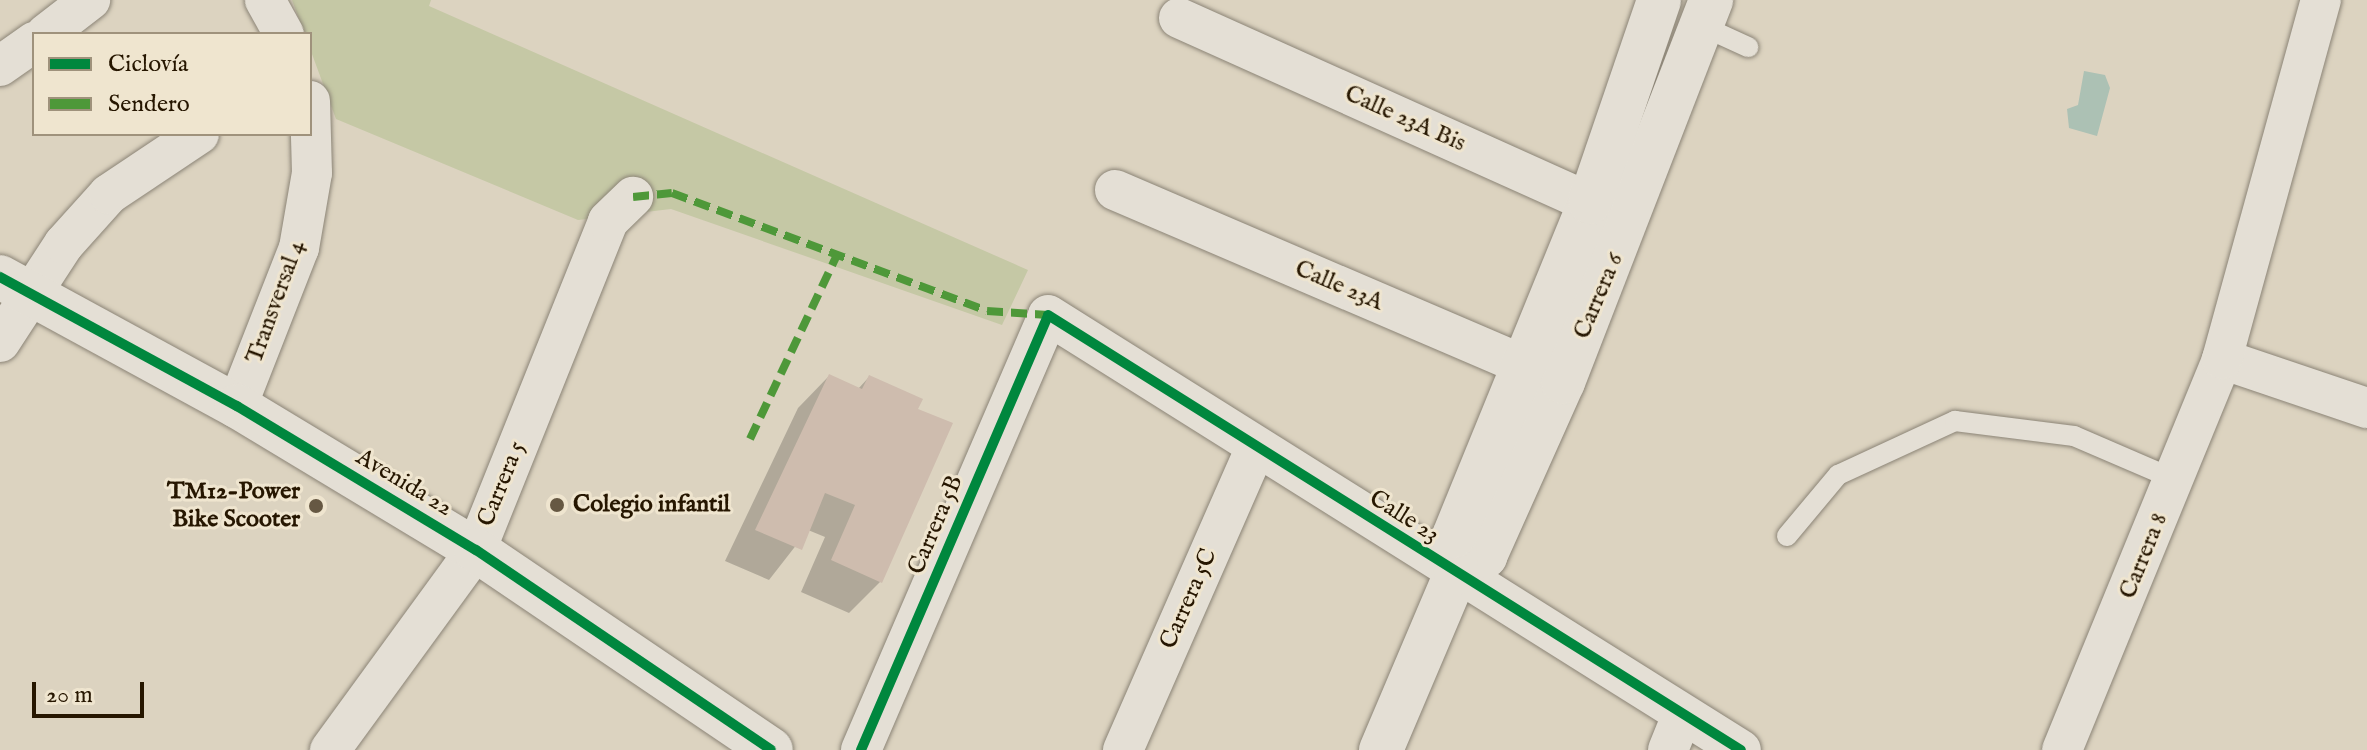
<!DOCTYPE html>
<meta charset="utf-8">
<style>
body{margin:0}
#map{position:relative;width:2367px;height:750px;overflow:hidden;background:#dcd3c0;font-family:"IM FELL English",serif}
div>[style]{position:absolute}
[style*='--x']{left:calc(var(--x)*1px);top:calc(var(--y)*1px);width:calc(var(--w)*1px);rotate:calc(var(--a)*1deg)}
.green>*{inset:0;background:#c5c8a5}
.water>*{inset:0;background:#acc1b4}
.shadow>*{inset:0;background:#0003}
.building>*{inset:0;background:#cebcae}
.roads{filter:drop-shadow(0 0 2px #8b8476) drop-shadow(0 0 2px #8b8476)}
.lane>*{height:20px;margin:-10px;padding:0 10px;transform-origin:10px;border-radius:10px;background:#e4dfd5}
.street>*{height:40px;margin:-20px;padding:0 20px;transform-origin:20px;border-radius:20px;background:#e4dfd5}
.secondary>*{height:44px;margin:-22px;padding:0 22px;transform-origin:22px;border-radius:22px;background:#e4dfd5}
.quiet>*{height:8px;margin-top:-4px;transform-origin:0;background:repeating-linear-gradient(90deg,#4e9839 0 16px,transparent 0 24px)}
.cycleway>*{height:10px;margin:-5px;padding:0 5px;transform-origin:5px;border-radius:5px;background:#00873e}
.dots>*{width:22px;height:22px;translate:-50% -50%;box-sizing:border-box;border:4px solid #efe5cf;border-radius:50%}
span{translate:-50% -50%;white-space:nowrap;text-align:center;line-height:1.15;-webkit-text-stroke:6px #efe5cf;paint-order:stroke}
.street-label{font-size:24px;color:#261600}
.poi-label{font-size:24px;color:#261600;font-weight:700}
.right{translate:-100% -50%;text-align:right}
.left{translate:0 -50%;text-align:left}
.legend{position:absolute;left:32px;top:32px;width:280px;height:104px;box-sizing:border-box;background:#efe5cf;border:2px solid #9f927c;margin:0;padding:10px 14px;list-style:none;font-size:24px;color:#261600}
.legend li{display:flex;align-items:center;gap:16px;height:40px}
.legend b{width:40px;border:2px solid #9f927c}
.scale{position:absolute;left:32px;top:682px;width:112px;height:36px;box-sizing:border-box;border:4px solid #261600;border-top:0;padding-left:10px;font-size:24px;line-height:28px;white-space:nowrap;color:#261600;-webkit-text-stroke:6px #efe5cf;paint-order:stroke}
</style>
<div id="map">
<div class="green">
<i style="clip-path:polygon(292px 0,431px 0,429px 6px,1028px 270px,1002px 325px,671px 209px,578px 220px,336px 119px)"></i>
</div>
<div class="water">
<i style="clip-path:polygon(2084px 71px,2105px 75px,2110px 88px,2097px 136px,2069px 128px,2067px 109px,2078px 105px)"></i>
</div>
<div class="shadow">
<i style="clip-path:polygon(829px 376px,858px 389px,869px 377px,880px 582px,849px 613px,801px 592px,825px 537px,808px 530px,769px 580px,725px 561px,798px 408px)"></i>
</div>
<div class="building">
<i style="clip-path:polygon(829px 374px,862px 389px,869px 375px,923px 399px,918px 409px,953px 423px,882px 583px,831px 560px,855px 505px,825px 493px,802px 550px,755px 530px)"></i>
</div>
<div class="roads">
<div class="lane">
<i style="--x:1702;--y:26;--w:51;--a:24.5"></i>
<i style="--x:1787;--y:536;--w:80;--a:-50.1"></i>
<i style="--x:1838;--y:475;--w:129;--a:-24.8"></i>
<i style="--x:1955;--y:421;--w:120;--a:7.2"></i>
<i style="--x:2074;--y:436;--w:109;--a:23.3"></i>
</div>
<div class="street">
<i style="--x:265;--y:0;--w:39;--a:61"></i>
<i style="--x:1179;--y:18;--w:482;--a:24.2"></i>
<i style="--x:46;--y:34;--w:56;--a:-37.7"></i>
<i style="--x:0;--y:66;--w:42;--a:-35.2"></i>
<i style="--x:1115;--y:190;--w:475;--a:23.2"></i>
<i style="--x:0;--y:342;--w:117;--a:-56.9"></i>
<i style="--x:64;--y:244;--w:67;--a:-48"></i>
<i style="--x:109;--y:194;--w:108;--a:-33.7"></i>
<i style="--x:2222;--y:359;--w:153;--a:18.7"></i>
<i style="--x:237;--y:406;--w:170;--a:-68.6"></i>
<i style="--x:299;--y:248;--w:76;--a:-80.2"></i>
<i style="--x:312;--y:173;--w:72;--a:-91.6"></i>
<i style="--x:330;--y:750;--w:248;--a:-53.9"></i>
<i style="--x:476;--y:550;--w:354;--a:-68.1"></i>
<i style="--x:608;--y:221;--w:35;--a:-44"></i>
<i style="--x:861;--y:750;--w:473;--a:-66.7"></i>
<i style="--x:1048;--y:315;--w:818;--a:32.12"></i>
<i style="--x:1123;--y:750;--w:331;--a:-66.3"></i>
<i style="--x:1668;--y:750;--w:38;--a:-68"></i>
<i style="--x:2062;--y:750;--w:422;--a:-67.7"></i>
<i style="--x:2222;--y:359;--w:372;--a:-74.6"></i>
</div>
<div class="secondary">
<i style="--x:0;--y:277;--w:270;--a:28.6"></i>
<i style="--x:237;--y:406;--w:279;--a:31.1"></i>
<i style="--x:476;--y:550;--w:356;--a:34.1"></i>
<i style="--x:1456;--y:573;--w:34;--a:-30"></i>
<i style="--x:1485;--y:556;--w:191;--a:-65.9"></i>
<i style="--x:1563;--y:382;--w:410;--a:-68.8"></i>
<i style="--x:1381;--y:750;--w:192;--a:-67"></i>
<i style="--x:1456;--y:573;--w:37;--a:-93"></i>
<i style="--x:1454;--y:536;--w:361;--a:-67.8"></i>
<i style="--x:1590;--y:202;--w:213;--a:-71.1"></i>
</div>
</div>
<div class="quiet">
<i style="--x:633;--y:197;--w:39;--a:-6"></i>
<i style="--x:672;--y:193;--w:336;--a:20.5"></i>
<i style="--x:987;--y:311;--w:61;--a:3.8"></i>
<i style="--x:750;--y:439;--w:201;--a:-64.7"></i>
</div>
<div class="cycleway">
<i style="--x:0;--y:277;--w:270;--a:28.6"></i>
<i style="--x:237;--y:406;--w:279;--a:31.1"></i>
<i style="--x:476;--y:550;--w:356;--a:34.1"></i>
<i style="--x:861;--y:750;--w:473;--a:-66.7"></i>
<i style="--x:1048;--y:315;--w:818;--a:32.12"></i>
</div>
<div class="dots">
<i style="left:557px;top:505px;background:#665843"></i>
<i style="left:316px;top:506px;background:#665843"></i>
</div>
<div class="street-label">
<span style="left:1405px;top:119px;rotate:24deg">Calle 23A Bis</span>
<span style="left:1339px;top:286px;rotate:23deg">Calle 23A</span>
<span style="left:1599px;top:296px;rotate:-67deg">Carrera 6</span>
<span style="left:276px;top:302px;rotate:-70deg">Transversal 4</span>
<span style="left:404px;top:483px;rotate:31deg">Avenida 22</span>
<span style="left:502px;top:484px;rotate:-68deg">Carrera 5</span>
<span style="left:1404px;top:517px;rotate:32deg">Calle 23</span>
<span style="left:936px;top:525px;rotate:-67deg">Carrera 5B</span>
<span style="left:2144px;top:556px;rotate:-68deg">Carrera 8</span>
<span style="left:1189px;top:599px;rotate:-66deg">Carrera 5C</span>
</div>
<div class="poi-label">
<span class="right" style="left:300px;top:506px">TM12-Power<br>Bike Scooter</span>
<span class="left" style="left:573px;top:505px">Colegio infantil</span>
</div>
<ul class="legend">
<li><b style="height:10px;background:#00873e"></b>Ciclovía</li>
<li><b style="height:10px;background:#4e9839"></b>Sendero</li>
</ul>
<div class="scale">20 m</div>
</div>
